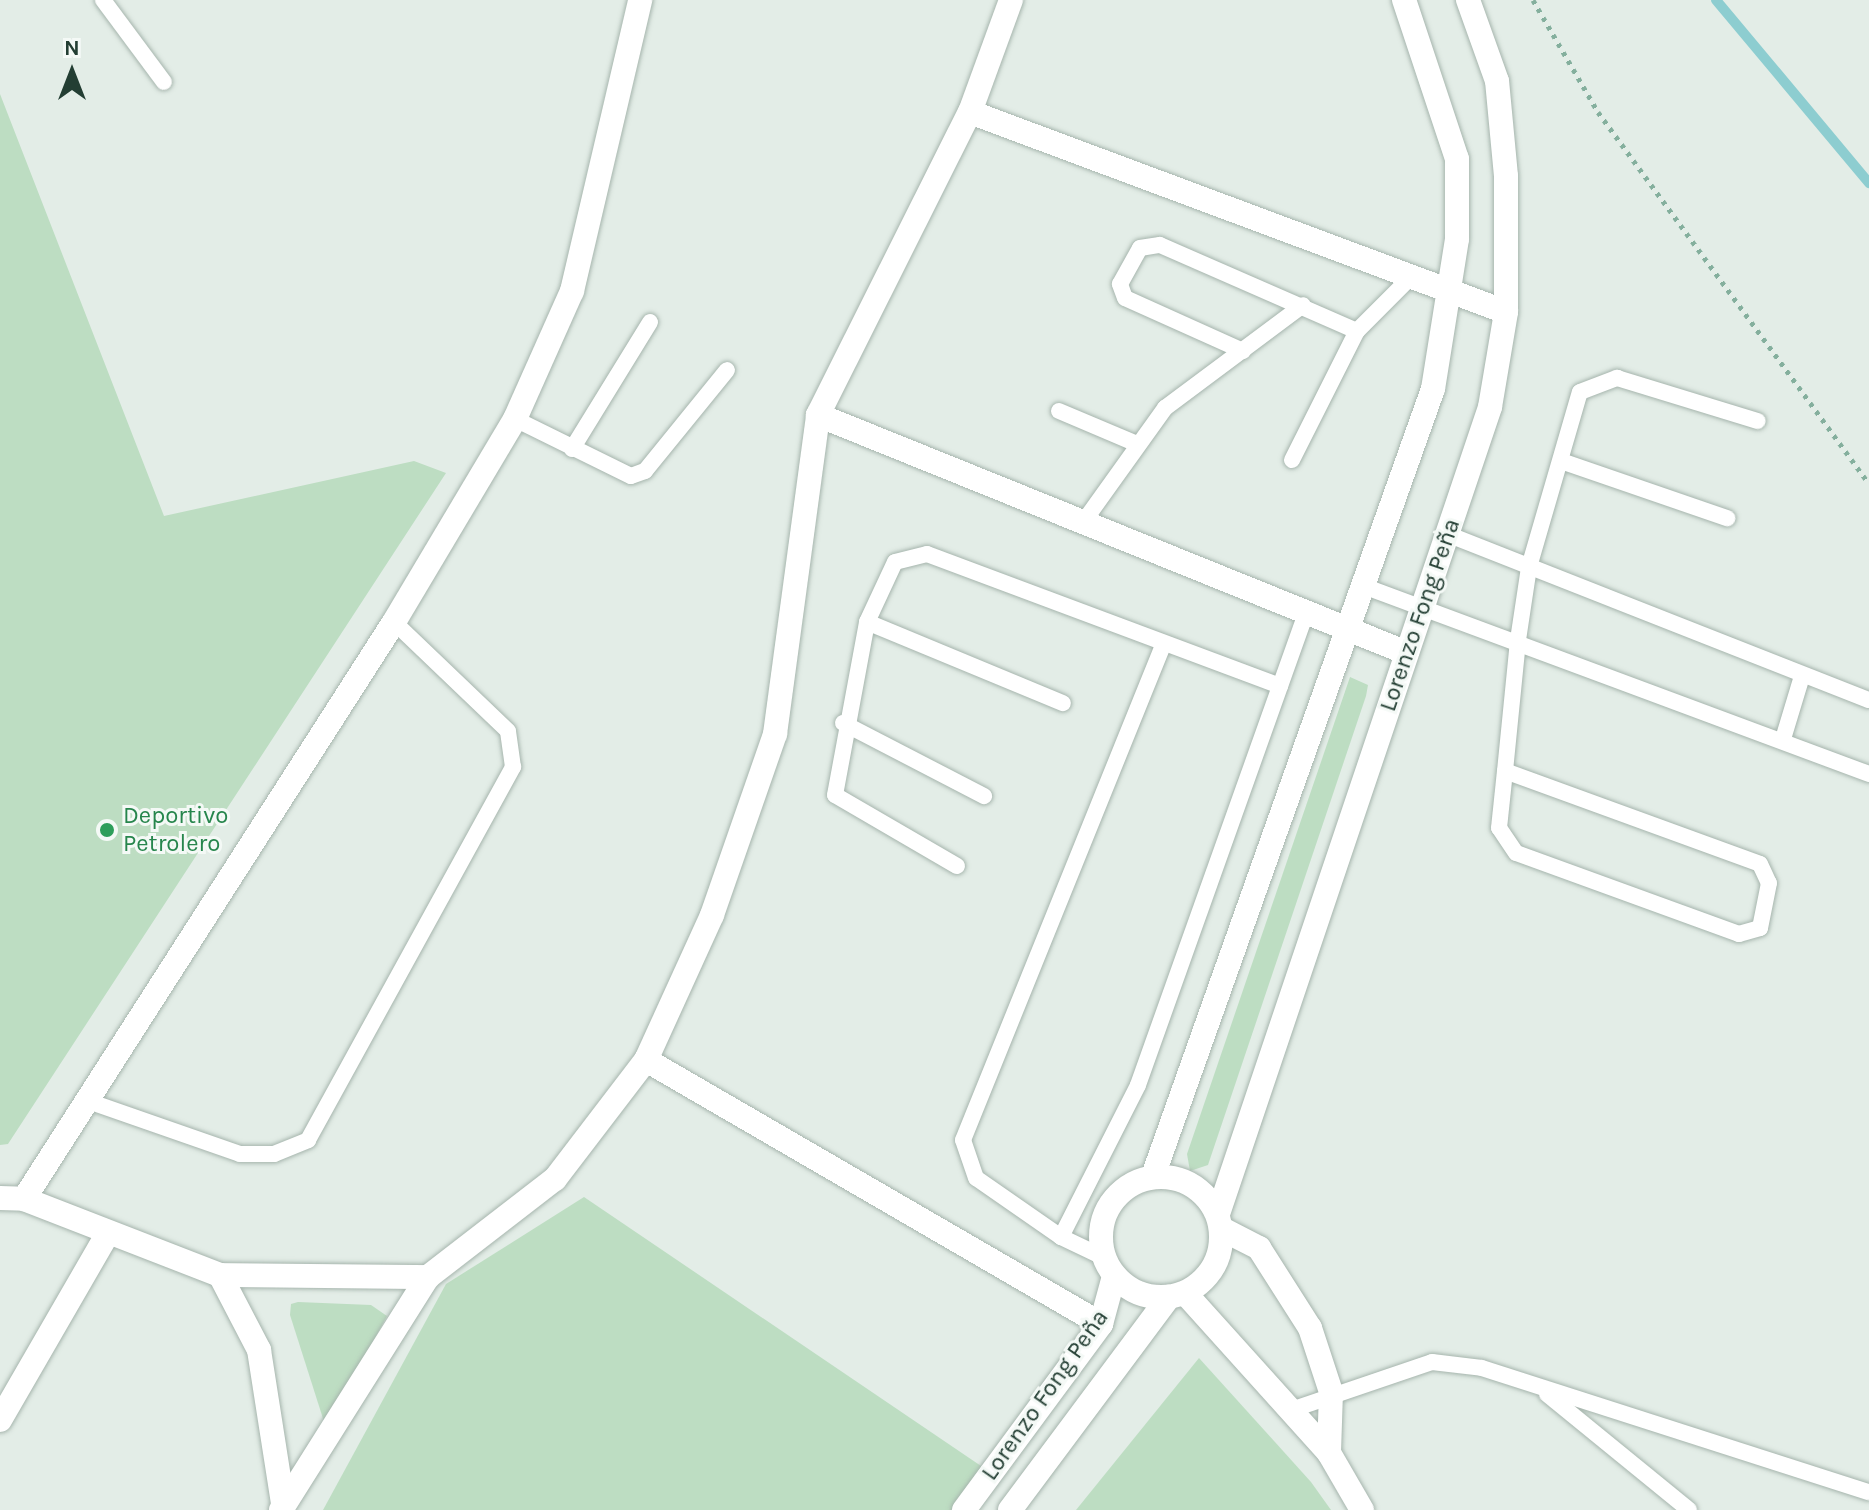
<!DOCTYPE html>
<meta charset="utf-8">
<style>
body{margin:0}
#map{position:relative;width:1869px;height:1510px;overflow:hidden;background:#e3ede7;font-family:Karla,sans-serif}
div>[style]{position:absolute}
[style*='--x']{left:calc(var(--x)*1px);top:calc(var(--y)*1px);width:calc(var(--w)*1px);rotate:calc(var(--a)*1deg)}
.green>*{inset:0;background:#bdddc2}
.stream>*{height:10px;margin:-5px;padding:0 5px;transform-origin:5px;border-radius:5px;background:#8dcdd0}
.path>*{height:5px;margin-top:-2.5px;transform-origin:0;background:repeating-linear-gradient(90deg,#84af9d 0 4px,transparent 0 10px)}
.roads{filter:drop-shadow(0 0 2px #a6b5ad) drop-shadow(0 0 2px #a6b5ad)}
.lane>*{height:16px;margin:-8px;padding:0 8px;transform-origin:8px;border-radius:8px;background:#fff}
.street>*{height:24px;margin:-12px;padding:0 12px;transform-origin:12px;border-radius:12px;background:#fff}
.street>.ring{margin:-12px;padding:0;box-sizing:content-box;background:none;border:24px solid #fff;border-radius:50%}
.dots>*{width:22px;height:22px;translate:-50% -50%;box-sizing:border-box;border:4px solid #f4f9f6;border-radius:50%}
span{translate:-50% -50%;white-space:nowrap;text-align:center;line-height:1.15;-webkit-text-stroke:6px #f4f9f6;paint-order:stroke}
.street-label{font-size:24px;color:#233e33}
.leisure-label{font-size:24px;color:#27864d}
.left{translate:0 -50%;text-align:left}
.north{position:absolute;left:32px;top:32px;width:80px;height:80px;-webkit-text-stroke:6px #f4f9f6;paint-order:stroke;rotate:0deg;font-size:22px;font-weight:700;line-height:32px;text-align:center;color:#233e33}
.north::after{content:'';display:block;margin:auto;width:28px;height:36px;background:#233e33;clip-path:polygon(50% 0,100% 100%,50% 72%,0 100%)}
</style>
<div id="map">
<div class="green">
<i style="clip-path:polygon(0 94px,164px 516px,414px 461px,446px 473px,8px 1144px,0 1145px)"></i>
<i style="clip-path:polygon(1350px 677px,1368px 685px,1366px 696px,1208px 1165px,1190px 1171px,1187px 1154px)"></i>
<i style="clip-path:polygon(584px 1197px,984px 1468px,951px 1510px,323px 1510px,446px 1284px)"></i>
<i style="clip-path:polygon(298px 1302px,371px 1305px,387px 1316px,326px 1428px,290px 1315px,291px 1304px)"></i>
<i style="clip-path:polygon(1199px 1358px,1311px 1482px,1331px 1510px,1076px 1510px)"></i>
</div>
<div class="stream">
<i style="--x:1716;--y:0;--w:239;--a:50.1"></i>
</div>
<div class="path">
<i style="--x:1533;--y:0;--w:129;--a:59.9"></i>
<i style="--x:1598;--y:112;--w:459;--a:53.9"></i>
</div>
<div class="roads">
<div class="lane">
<i style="--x:103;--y:0;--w:102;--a:53.4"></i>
<i style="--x:1243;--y:351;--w:129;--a:-155.8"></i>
<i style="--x:1125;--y:298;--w:15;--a:-110"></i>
<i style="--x:1120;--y:284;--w:41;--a:-60.9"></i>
<i style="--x:1140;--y:248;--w:20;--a:-9"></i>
<i style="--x:1160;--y:245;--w:215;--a:23.6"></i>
<i style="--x:1059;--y:411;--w:85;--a:22.9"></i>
<i style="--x:515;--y:419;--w:129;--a:26.2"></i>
<i style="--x:631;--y:476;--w:15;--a:-20"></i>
<i style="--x:645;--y:471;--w:130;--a:-50.9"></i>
<i style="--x:572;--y:449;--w:149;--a:-58.4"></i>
<i style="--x:1292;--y:460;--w:144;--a:-63.3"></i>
<i style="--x:1357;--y:331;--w:75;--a:-45"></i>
<i style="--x:1561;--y:461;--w:176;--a:19"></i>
<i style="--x:1082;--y:524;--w:143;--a:-54.4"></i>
<i style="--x:1165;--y:408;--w:172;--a:-36.7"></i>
<i style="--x:1447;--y:534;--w:453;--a:21.5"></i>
<i style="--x:1366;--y:587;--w:537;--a:20.39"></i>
<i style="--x:867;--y:622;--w:212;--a:22.5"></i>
<i style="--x:843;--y:723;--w:159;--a:27.4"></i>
<i style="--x:1783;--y:739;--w:66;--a:-73.2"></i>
<i style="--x:1505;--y:771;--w:271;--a:20"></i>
<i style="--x:1760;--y:864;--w:21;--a:65"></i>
<i style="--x:1769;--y:883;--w:46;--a:101.3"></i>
<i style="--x:1760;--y:928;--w:22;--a:164"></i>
<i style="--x:1739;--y:934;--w:237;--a:-160"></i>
<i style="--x:1516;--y:853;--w:30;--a:-124"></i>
<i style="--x:1499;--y:828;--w:57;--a:-84"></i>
<i style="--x:1505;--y:771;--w:132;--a:-84.3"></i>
<i style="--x:1518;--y:640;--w:74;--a:-81.4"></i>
<i style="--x:1529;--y:567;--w:182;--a:-73.8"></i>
<i style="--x:1580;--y:392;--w:40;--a:-21"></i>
<i style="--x:1617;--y:378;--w:147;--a:17"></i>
<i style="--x:957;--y:866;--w:141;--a:-149.8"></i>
<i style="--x:835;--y:795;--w:176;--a:-79.5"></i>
<i style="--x:867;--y:622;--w:66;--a:-65"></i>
<i style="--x:895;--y:562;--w:33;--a:-14"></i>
<i style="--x:927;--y:554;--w:377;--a:20.5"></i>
<i style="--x:88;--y:1101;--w:161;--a:19.2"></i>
<i style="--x:240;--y:1154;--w:34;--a:0"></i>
<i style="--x:274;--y:1154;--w:37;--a:-22"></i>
<i style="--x:308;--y:1140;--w:426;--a:-61.2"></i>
<i style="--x:513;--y:767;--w:36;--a:-98"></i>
<i style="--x:508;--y:731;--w:158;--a:-136.3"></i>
<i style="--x:1061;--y:1237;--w:170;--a:-63.1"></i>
<i style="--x:1138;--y:1085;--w:498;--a:-70.4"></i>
<i style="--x:1103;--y:1257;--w:47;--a:-154.5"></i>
<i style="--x:1061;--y:1237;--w:103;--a:-145.2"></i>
<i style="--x:976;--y:1178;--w:40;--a:-108.9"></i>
<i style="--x:963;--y:1140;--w:536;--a:-67.98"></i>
<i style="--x:1547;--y:1394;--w:183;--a:39.2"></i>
<i style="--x:1291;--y:1410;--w:149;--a:-18.8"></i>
<i style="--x:1432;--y:1362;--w:50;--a:6.8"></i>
<i style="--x:1482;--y:1368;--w:406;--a:17.8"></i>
</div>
<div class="street">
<i style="--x:970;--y:112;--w:572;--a:20.46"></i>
<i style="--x:818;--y:415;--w:635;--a:22"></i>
<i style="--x:646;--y:1060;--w:526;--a:30.12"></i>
<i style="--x:1153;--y:1176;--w:835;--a:-70.42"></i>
<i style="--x:1433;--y:389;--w:152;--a:-80.9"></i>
<i style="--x:1457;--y:239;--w:80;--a:-90"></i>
<i style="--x:1457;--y:159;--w:168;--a:-108.4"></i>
<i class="ring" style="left:1101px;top:1177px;width:96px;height:96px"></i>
<i style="--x:0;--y:1198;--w:24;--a:2"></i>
<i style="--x:24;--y:1199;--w:210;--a:21.2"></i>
<i style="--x:220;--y:1275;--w:208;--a:0.6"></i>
<i style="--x:24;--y:1199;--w:685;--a:-57.33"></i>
<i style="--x:394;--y:622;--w:236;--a:-59.2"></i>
<i style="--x:515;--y:419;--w:140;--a:-66"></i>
<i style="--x:572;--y:291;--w:299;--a:-76.8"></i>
<i style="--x:1218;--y:1214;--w:852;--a:-71.37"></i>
<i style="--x:1490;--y:407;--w:96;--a:-80.4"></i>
<i style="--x:1506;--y:312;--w:136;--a:-90"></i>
<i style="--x:1506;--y:176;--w:95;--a:-95.4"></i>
<i style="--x:1497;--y:81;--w:86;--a:-109.7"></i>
<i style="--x:1222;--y:1229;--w:42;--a:27.2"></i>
<i style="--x:1259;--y:1248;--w:95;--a:57.5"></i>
<i style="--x:1310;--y:1328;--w:67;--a:71.8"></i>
<i style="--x:1331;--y:1392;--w:61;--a:91.9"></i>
<i style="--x:220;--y:1275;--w:85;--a:62.5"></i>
<i style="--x:259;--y:1350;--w:156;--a:81.1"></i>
<i style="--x:1185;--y:1293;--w:215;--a:48"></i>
<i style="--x:1329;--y:1453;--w:66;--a:59.9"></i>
<i style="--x:0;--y:1420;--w:214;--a:-60"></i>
<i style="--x:281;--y:1510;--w:275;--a:-57.8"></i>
<i style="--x:428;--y:1277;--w:160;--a:-37.7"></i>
<i style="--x:555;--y:1179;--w:150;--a:-52.6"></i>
<i style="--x:646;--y:1060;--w:159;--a:-65.5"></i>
<i style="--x:712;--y:915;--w:192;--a:-70.8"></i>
<i style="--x:775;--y:734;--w:322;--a:-82.3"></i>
<i style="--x:818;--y:415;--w:339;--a:-63.4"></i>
<i style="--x:970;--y:112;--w:119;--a:-69.9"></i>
<i style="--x:964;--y:1510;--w:231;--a:-53.6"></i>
<i style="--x:1101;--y:1324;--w:50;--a:-74.8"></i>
<i style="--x:1010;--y:1510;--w:266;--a:-53.3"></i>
</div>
</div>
<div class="dots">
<i style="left:107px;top:830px;background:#2e9e5b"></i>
</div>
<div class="street-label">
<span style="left:1420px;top:615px;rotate:-71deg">Lorenzo Fong Peña</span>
<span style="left:1045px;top:1395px;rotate:-55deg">Lorenzo Fong Peña</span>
</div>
<div class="leisure-label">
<span class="left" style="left:123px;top:830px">Deportivo<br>Petrolero</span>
</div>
<div class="north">N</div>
</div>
